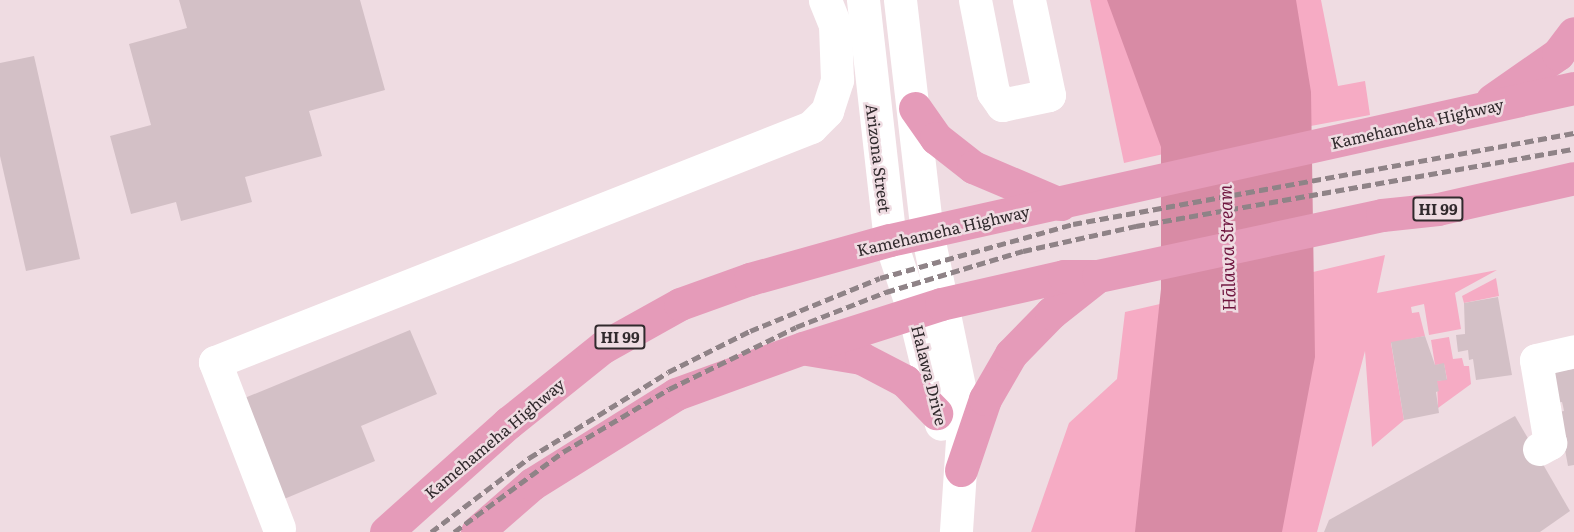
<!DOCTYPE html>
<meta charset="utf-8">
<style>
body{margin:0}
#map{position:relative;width:1574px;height:532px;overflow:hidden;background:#efdce2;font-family:Literata,serif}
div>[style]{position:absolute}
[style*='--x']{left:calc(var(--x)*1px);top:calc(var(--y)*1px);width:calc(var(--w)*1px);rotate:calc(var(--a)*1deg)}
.green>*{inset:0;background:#f6abc4}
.water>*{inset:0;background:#d88ba5}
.building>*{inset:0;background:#d3c0c6}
.minor>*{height:33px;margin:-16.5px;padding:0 16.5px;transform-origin:16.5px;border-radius:16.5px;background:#fff}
.major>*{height:33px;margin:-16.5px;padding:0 16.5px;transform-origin:16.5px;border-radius:16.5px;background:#e59bb9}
.rail>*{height:4.5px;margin-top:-2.25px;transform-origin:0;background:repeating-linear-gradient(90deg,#8f8387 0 9px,transparent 0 13.5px)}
span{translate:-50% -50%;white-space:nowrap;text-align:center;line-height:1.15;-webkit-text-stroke:5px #efdce2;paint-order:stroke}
.shield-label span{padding:2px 4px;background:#efdce2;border:2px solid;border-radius:4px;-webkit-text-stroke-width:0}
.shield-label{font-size:15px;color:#312a2d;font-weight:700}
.street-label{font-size:16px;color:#312a2d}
.water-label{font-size:18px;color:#6f153f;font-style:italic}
</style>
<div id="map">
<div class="green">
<i style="clip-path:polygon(1090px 0,1228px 0,1229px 139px,1124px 163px)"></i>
<i style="clip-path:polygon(1263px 0,1321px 0,1338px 86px,1365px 81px,1370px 115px,1273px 133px)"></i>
<i style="clip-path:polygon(1385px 255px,1377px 293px,1497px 270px,1455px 293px,1461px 329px,1429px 335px,1424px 304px,1411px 307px,1412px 313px,1419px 312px,1425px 336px,1391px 343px,1404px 420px,1372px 447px,1365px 351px,1317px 532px,1241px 532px,1292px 277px)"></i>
<i style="clip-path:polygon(1496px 278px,1499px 296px,1464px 303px,1462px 296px)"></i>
<i style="clip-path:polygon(1217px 291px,1175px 532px,1031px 532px,1069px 423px,1117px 379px,1125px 312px)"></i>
<i style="clip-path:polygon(1449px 337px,1453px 359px,1462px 358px,1464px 366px,1469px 366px,1471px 384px,1438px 408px,1437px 381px,1447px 379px,1444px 364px,1435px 365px,1431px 340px)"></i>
</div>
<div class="water">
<i style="clip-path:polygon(1107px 0,1296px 0,1311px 92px,1315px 357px,1282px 532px,1135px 532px,1161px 289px,1161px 147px)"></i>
</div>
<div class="building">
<i style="clip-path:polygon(179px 0,360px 0,385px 90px,309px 111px,322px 156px,245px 177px,252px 202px,181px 221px,176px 202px,131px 214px,110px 136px,151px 125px,129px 44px,187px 28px)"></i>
<i style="clip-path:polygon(34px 56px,80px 259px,26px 271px,0 156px,0 63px)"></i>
<i style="clip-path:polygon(1498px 297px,1512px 375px,1476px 380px,1473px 359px,1469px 360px,1468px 350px,1458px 352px,1456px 335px,1465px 334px,1464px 303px)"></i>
<i style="clip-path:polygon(410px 330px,437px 394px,361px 426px,375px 461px,277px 502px,235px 402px)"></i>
<i style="clip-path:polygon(1425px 336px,1435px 365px,1444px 363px,1447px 380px,1437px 381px,1439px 391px,1436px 392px,1439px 413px,1404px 420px,1391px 342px)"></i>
<i style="clip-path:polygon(1574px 369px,1574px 465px,1568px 466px,1558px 412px,1564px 411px,1563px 406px,1562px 402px,1553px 403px,1548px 373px)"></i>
<i style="clip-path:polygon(1515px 416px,1570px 511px,1540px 532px,1324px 532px,1329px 520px)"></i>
</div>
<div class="minor">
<i style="--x:863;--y:0;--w:242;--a:83.6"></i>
<i style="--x:890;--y:240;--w:77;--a:71.8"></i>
<i style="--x:914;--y:313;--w:114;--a:76.3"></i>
<i style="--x:900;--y:0;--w:234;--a:83.4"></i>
<i style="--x:927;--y:232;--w:182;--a:78.3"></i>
<i style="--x:964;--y:410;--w:122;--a:93.8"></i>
<i style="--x:975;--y:0;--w:94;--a:78.9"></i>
<i style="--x:993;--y:92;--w:16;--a:55"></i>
<i style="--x:1002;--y:105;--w:48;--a:-12"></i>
<i style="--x:1049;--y:95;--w:97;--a:-101.9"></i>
<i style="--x:1539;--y:449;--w:13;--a:-29"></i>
<i style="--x:1550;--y:443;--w:84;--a:-99.6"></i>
<i style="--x:1536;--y:360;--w:39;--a:-13"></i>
<i style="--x:279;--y:528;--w:178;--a:-111.1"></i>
<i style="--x:215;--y:362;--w:641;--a:-21.52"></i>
<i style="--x:811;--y:127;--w:23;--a:-45"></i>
<i style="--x:827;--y:111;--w:33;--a:-72"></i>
<i style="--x:837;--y:80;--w:55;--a:-92.1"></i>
<i style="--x:835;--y:25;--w:27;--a:-112"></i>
</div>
<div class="major">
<i style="--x:1492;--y:100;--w:80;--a:-34.9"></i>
<i style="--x:1558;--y:54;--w:26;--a:-53"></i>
<i style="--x:915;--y:108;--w:37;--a:55"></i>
<i style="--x:936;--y:138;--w:47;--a:38.1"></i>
<i style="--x:973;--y:167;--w:95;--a:23"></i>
<i style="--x:807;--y:349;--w:55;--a:9.5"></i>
<i style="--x:861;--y:358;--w:50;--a:27.6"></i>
<i style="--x:905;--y:381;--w:45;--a:45.9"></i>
<i style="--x:961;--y:470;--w:75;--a:-71.3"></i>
<i style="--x:985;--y:399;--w:52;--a:-60"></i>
<i style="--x:1011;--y:354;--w:57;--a:-45.7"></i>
<i style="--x:1051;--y:313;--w:60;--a:-38.2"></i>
<i style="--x:386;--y:532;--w:164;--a:-41.8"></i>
<i style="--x:508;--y:423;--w:122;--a:-38.7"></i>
<i style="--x:603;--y:347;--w:88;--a:-29.2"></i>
<i style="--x:680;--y:304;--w:74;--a:-19.7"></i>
<i style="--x:750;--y:279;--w:145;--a:-15.6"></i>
<i style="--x:890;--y:240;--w:701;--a:-12.53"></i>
<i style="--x:477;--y:532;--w:73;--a:-41.1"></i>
<i style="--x:532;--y:484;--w:170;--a:-32"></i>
<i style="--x:676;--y:394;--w:135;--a:-19.9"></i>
<i style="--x:803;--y:348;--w:145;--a:-17.7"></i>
<i style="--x:941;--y:304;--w:126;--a:-12.8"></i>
<i style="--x:1064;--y:276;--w:34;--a:0"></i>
<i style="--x:1098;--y:276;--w:290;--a:-12.1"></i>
<i style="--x:1382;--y:215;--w:56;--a:-6.1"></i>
<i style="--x:1438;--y:209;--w:139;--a:-12.8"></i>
</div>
<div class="rail">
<i style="--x:431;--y:532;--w:123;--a:-37.1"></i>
<i style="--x:529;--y:458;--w:163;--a:-31.7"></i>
<i style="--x:668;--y:372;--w:92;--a:-26.6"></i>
<i style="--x:750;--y:331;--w:140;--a:-22.2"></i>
<i style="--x:880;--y:278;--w:200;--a:-15.6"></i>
<i style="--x:1073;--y:224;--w:509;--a:-10.29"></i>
<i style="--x:454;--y:532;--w:135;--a:-36.3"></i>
<i style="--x:563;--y:452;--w:123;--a:-30.7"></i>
<i style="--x:669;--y:389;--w:141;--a:-26"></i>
<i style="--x:796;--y:327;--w:97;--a:-21.3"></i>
<i style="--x:886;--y:292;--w:143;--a:-16.7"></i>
<i style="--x:1023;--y:251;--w:116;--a:-12.5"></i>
<i style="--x:1136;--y:226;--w:445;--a:-10"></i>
</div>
<div class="shield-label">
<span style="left:1438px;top:209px">HI 99</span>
<span style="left:620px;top:337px">HI 99</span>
</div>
<div class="street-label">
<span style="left:1417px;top:123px;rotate:-13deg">Kamehameha Highway</span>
<span style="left:879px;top:158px;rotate:83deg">Arizona Street</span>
<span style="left:943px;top:230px;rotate:-13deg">Kamehameha Highway</span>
<span style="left:930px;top:375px;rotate:76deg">Halawa Drive</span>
<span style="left:494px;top:438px;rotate:-40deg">Kamehameha Highway</span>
</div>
<div class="water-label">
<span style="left:1227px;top:248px;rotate:-92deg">Hālawa Stream</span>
</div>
</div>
